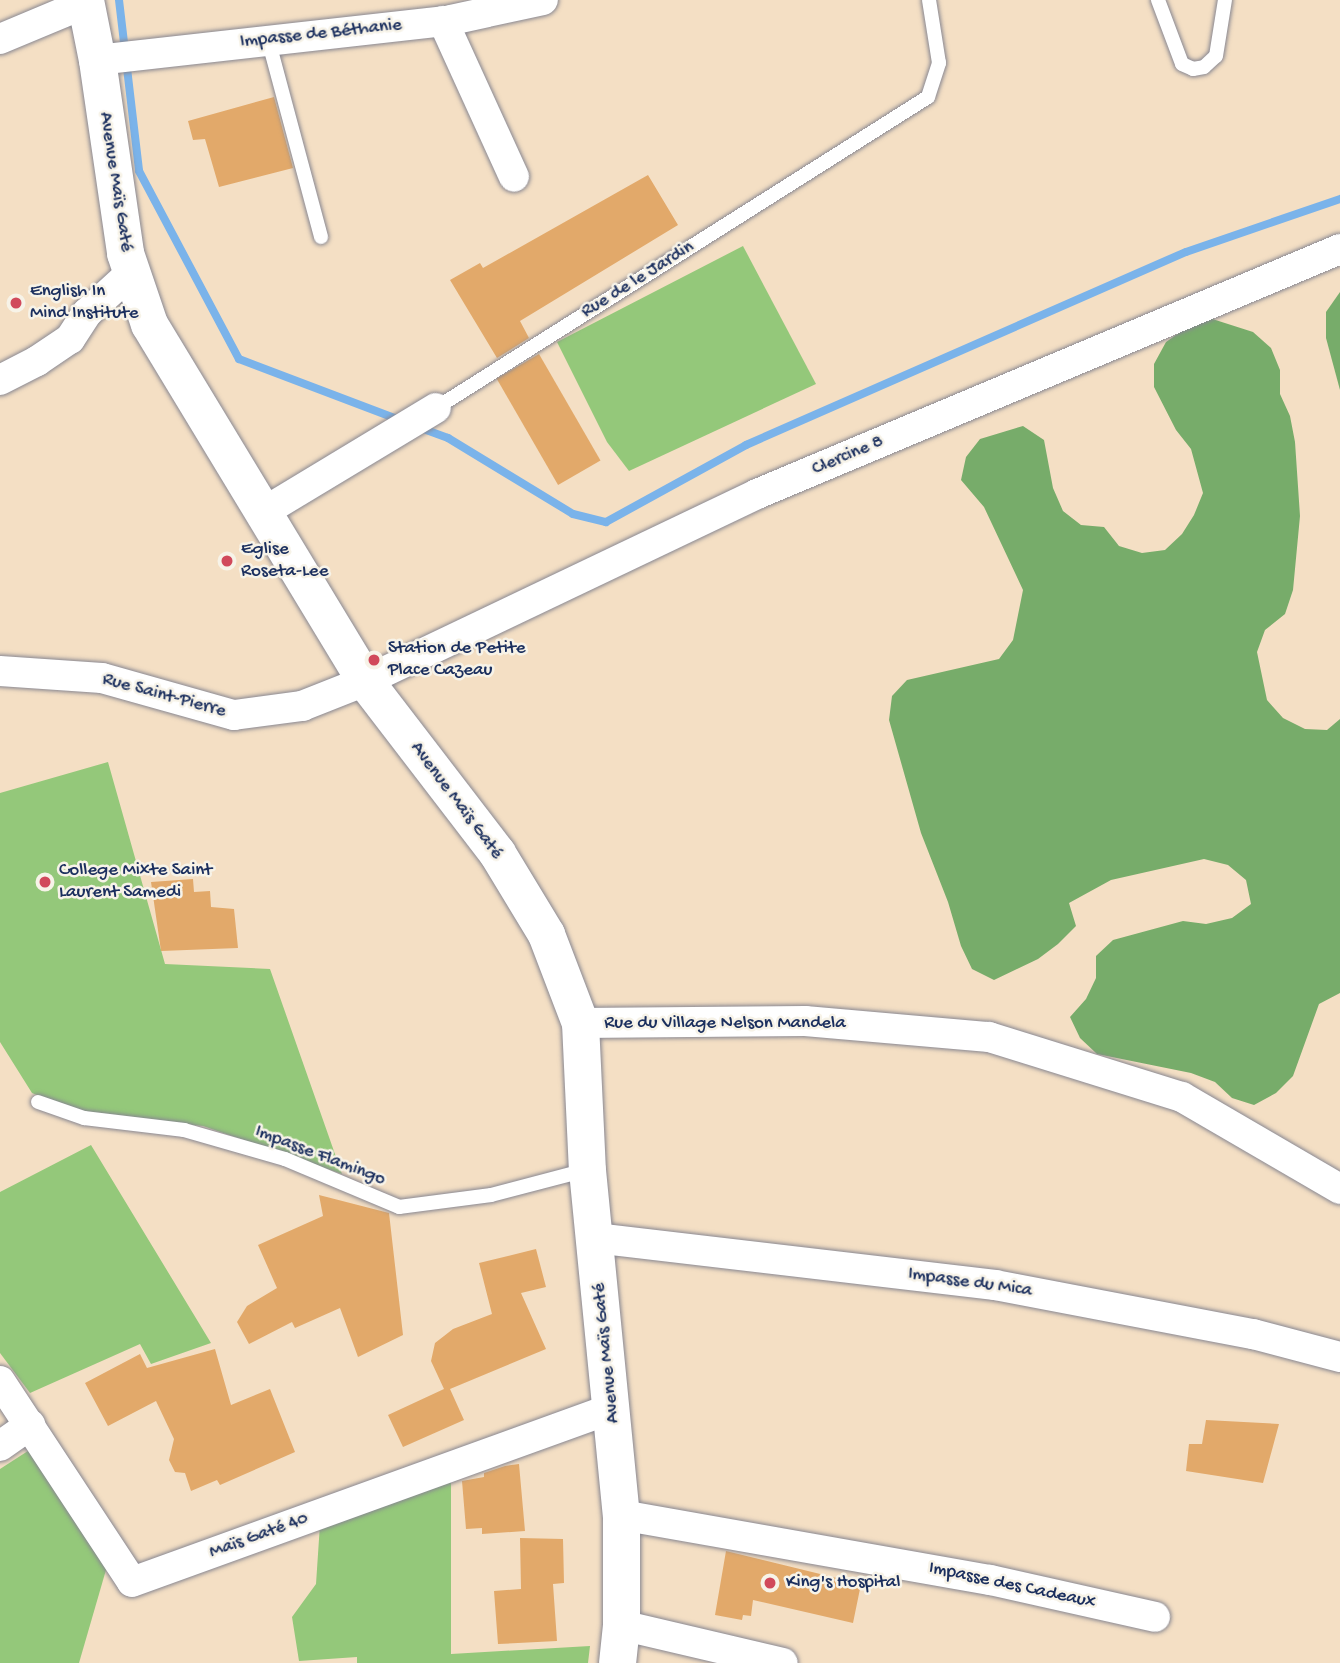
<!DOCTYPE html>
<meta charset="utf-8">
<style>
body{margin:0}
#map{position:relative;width:1340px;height:1663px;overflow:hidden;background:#f4dfc4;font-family:"Gochi Hand",sans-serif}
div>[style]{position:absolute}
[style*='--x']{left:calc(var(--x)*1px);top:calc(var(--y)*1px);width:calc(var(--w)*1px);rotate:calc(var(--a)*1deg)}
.green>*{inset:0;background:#94c87a}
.forest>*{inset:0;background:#77ac6a}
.stream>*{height:8px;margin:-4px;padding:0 4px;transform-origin:4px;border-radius:4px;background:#7ab3ea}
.building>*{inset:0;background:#e2a96a;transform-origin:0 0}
.roads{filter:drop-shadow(0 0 2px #888791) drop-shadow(0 0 2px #888791)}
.service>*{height:14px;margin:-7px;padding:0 7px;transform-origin:7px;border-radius:7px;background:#fff}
.minor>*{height:30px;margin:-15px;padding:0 15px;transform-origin:15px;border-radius:15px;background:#fff}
.tertiary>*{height:37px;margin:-18.5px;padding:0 18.5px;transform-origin:18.5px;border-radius:18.5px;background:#fff}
.dots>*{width:19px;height:19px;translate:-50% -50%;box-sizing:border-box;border:4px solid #f7f3e8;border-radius:50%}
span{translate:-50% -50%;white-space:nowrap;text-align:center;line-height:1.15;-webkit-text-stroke:5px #f7f3e8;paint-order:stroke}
.street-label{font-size:19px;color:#1b2f5e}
.poi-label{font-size:19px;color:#1b2f5e}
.left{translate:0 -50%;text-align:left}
</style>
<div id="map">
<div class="green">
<i style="clip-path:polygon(743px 246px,816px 384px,629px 471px,607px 442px,557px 342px)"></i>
<i style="clip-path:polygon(108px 762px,165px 964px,270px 969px,342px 1174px,203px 1126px,83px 1114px,32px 1093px,0 1042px,0 793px)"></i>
<i style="clip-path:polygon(91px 1145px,211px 1343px,151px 1364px,140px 1344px,30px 1393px,0 1353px,0 1192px)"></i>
<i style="clip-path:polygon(31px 1449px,108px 1563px,79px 1663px,0 1663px,0 1469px)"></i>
<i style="clip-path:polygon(451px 1477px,451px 1654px,590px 1646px,588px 1663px,357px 1663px,357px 1657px,299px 1661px,292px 1617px,316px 1584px,320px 1524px)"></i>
</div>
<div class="forest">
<i style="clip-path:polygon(1340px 292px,1340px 390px,1326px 338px,1326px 312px)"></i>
<i style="clip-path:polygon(1203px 316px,1253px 332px,1271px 348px,1280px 370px,1280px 394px,1290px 416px,1295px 442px,1300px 516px,1293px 590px,1285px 614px,1265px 630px,1257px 652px,1267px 700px,1283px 718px,1305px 729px,1327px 730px,1340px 719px,1340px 993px,1319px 1004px,1293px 1076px,1276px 1093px,1254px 1105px,1232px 1098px,1215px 1082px,1191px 1073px,1097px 1054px,1080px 1038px,1070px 1017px,1086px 999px,1096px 978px,1096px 956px,1113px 940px,1183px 921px,1206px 924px,1232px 918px,1251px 904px,1246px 880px,1228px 865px,1204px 859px,1111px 880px,1069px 903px,1076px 926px,1058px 944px,1038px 959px,994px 980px,972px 969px,961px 946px,948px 902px,921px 833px,889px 720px,892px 696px,907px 680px,999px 659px,1013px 640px,1023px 590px,984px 507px,961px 480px,966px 457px,980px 439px,1023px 426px,1044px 440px,1053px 488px,1063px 511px,1081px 525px,1104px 527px,1119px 546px,1142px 553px,1165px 550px,1182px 534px,1194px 515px,1203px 493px,1191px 449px,1176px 430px,1154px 387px,1154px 364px,1166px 342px)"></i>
</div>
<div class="stream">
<i style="--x:119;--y:0;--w:172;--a:83.3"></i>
<i style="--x:139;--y:171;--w:213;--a:62"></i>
<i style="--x:239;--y:359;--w:172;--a:20.8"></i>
<i style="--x:418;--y:427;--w:32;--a:20"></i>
<i style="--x:448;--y:438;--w:146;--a:31.3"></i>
<i style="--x:573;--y:514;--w:34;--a:14"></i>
<i style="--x:606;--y:522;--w:160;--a:-28.8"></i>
<i style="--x:746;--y:445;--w:480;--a:-23.7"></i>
<i style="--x:1186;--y:252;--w:163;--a:-19"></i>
</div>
<div class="building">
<i style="clip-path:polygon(274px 97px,293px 168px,219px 187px,205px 139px,193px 140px,188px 121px)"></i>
<i style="clip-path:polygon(648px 175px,678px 225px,520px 321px,529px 338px,497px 358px,450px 280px,480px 263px,483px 268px)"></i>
<i style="left:539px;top:354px;width:123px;height:49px;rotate:60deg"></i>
<i style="clip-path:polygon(193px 879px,194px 892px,210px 891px,211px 907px,234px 909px,238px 948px,161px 951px,151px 882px)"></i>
<i style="clip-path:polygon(319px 1195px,389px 1213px,403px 1335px,358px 1357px,340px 1308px,295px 1328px,292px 1322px,249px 1344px,237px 1322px,247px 1306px,277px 1288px,258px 1245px,323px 1216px)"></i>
<i style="clip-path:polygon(536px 1249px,546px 1287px,521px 1293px,546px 1349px,450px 1389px,464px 1420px,403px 1447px,388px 1415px,444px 1389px,431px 1361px,435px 1343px,453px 1329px,492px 1314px,479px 1263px)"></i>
<i style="clip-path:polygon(215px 1349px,231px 1405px,270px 1389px,295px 1452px,220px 1485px,217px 1480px,191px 1491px,185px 1473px,175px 1472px,169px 1460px,174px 1439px,156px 1401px,108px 1426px,85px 1383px,140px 1354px,147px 1368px)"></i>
<i style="clip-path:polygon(1206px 1420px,1279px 1424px,1263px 1483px,1186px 1471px,1189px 1444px,1202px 1444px)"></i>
<i style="clip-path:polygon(519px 1464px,525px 1531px,482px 1534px,482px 1528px,466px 1529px,462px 1481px,484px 1477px,484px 1473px,505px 1466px)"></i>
<i style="clip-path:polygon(520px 1538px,563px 1539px,564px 1583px,553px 1584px,557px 1641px,498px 1644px,494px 1591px,521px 1589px)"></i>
<i style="clip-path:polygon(726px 1551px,861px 1584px,853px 1623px,753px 1600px,751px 1616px,743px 1615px,742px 1620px,715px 1615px)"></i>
</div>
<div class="roads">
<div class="service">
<i style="--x:1158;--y:0;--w:68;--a:69.4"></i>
<i style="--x:1182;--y:64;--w:12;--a:24"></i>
<i style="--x:1193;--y:69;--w:11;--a:-10"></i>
<i style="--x:1204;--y:67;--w:16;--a:-43"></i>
<i style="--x:1216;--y:56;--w:57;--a:-80.9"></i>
<i style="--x:268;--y:39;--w:205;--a:75"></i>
<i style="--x:436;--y:408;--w:582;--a:-32.3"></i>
<i style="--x:928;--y:97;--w:36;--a:-72"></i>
<i style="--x:939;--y:63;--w:64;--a:-99"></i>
<i style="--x:38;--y:1102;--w:49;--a:19.2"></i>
<i style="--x:84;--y:1118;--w:101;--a:6.8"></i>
<i style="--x:184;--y:1130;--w:105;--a:16"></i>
<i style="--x:285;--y:1159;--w:124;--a:22.8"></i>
<i style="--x:399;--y:1207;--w:93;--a:-7.4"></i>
<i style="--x:491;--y:1195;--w:98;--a:-14.7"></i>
</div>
<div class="minor">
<i style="--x:443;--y:21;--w:171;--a:65.5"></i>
<i style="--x:0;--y:39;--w:93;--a:-22.7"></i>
<i style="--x:97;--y:60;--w:356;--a:-6.4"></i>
<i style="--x:451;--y:20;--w:94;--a:-12.3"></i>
<i style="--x:0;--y:380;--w:42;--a:-27.2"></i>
<i style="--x:37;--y:361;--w:40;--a:-34"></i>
<i style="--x:70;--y:339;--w:31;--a:-57"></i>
<i style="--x:87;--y:313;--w:61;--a:-42.3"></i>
<i style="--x:262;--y:513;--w:203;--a:-31.1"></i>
<i style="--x:0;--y:671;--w:102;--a:3.9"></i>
<i style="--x:102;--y:678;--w:137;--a:15.7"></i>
<i style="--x:234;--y:715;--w:69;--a:-7.5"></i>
<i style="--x:302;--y:706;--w:68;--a:-21.6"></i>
<i style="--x:365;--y:681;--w:434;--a:-25.5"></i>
<i style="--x:757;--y:494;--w:632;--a:-22.79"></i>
<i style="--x:580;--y:1023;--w:225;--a:-0.5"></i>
<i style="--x:805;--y:1021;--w:185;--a:5"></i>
<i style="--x:989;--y:1037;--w:202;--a:17.3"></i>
<i style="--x:1182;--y:1097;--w:183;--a:30.2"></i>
<i style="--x:595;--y:1238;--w:403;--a:6.7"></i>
<i style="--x:995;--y:1285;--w:263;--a:10.8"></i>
<i style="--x:1253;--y:1334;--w:90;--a:14.8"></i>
<i style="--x:0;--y:1381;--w:240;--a:56.7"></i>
<i style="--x:132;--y:1582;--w:512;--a:-19.89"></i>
<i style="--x:0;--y:1446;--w:37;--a:-35"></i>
<i style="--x:621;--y:1515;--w:375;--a:10"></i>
<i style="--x:990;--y:1580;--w:169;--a:12.6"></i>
<i style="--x:621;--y:1625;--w:166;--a:13.2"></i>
</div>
<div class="tertiary">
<i style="--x:85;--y:0;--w:61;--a:78.7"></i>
<i style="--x:97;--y:60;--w:195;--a:81.7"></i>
<i style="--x:125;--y:253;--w:75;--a:71.3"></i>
<i style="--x:149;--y:324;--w:417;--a:58.8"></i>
<i style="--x:365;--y:681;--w:217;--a:52.5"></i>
<i style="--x:497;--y:853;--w:95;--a:58.8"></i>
<i style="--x:546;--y:934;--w:95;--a:69.1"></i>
<i style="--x:580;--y:1023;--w:147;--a:87.3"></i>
<i style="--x:587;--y:1170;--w:347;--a:84.4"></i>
<i style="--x:621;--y:1515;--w:110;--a:90"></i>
<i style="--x:621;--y:1625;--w:38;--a:96"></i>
</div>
</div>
<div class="dots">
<i style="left:16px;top:303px;background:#d1495b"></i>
<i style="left:227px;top:561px;background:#d1495b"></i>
<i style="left:374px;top:660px;background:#d1495b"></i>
<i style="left:45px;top:882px;background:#d1495b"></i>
<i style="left:770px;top:1583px;background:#d1495b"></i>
</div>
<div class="street-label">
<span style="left:321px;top:34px;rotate:-6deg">Impasse de Béthanie</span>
<span style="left:115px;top:182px;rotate:81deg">Avenue Maïs Gaté</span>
<span style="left:638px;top:280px;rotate:-32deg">Rue de le Jardin</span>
<span style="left:848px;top:456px;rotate:-23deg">Clercine 8</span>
<span style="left:164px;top:696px;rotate:15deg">Rue Saint-Pierre</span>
<span style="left:456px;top:801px;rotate:53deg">Avenue Maïs Gaté</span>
<span style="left:725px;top:1024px">Rue du Village Nelson Mandela</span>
<span style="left:320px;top:1156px;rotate:21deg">Impasse Flamingo</span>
<span style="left:970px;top:1283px;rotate:8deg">Impasse du Mica</span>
<span style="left:607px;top:1353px;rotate:-96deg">Avenue Maïs Gaté</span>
<span style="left:259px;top:1536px;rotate:-20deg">Maïs Gaté 40</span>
<span style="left:1012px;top:1586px;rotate:12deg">Impasse des Cadeaux</span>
</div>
<div class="poi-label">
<span class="left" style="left:30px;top:303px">English In<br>Mind Institute</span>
<span class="left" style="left:241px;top:561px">Eglise<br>Roseta-Lee</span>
<span class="left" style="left:388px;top:660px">Station de Petite<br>Place Cazeau</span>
<span class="left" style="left:59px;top:882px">College Mixte Saint<br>Laurent Samedi</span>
<span class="left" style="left:786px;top:1583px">King's Hospital</span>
</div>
</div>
